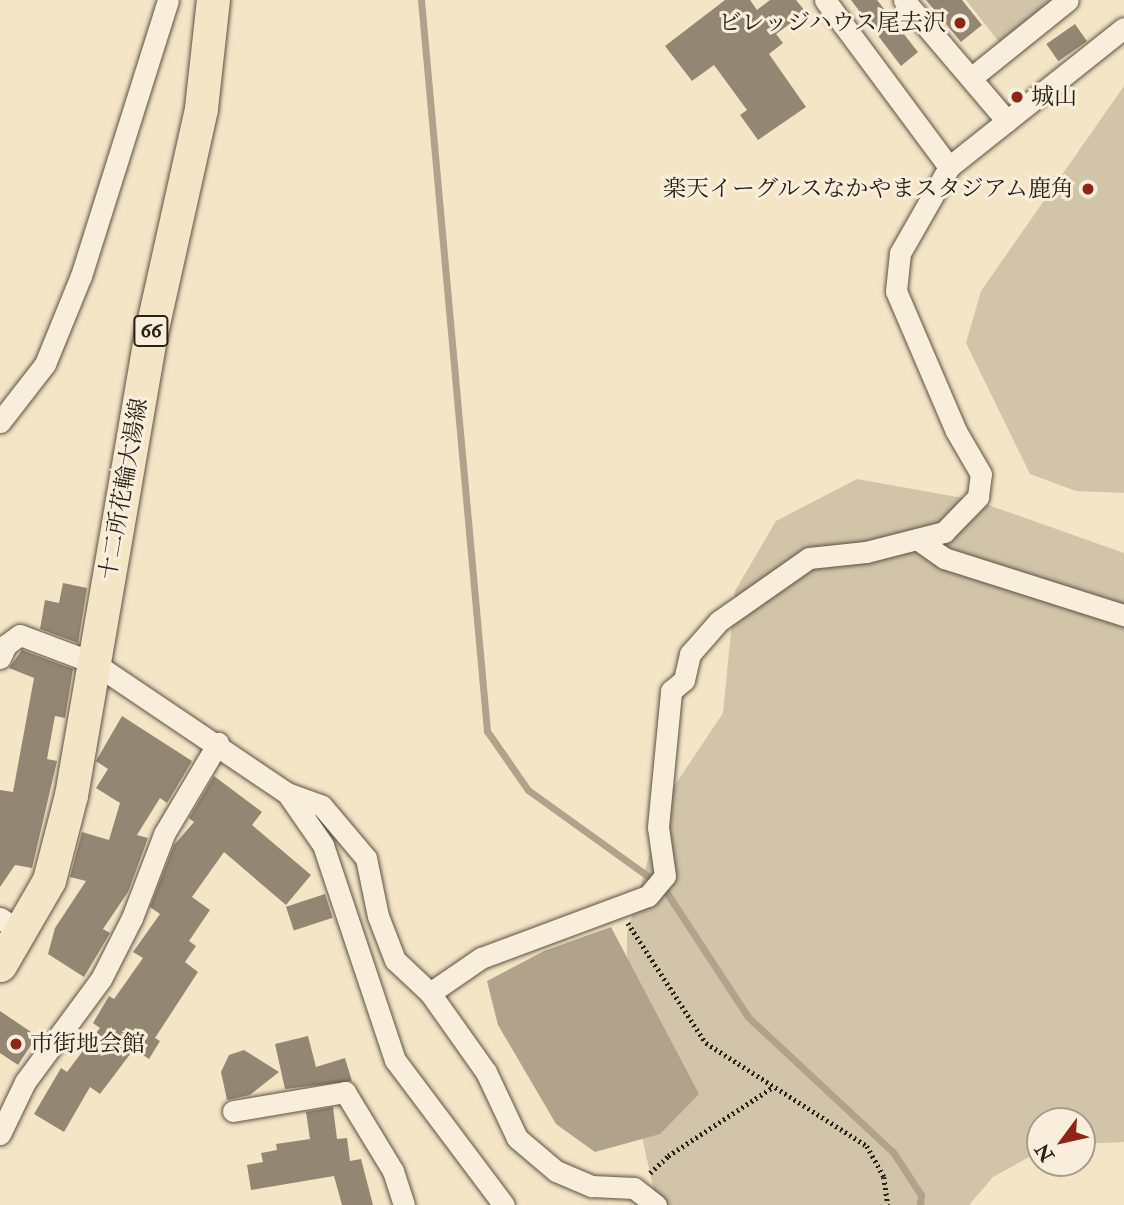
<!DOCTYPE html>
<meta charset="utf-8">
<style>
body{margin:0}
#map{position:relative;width:1124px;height:1205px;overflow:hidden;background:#f5e5c7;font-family:"IM FELL Double Pica","Noto Serif JP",serif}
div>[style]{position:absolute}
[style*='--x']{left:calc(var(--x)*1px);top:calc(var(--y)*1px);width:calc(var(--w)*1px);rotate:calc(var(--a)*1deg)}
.green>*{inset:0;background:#d2c4a9}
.water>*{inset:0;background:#b0a28b}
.stream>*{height:7px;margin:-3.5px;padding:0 3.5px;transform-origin:3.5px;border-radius:3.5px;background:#b0a28b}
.building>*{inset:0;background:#938773;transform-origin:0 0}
.path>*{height:4.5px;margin-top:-2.25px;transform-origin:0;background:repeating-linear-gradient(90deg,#292117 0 2px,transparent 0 5.5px)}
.roads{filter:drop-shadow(0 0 2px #5c5243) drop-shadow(0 0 2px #5c5243)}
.street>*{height:21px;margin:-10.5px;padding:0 10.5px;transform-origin:10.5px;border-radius:10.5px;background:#f8eedb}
.primary>*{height:33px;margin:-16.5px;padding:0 16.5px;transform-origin:16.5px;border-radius:16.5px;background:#f5e5c7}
.dots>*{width:19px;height:19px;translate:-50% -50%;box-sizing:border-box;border:4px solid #f8eedb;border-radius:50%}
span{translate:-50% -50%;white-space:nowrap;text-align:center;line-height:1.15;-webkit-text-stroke:6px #f8eedb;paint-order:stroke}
.shield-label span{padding:2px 5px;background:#f8eedb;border:2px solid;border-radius:5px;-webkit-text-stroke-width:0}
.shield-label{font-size:21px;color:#292117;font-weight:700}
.poi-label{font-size:23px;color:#292117}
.right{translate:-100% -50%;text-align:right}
.left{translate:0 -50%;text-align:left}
.street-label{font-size:23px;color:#292117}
.north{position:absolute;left:1026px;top:1107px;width:70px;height:70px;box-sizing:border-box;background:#f8eedb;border:2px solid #a59c8d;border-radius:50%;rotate:237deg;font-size:19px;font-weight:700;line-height:28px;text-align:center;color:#292117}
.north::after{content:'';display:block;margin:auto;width:24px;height:32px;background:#8f2418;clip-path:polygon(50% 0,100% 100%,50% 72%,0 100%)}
</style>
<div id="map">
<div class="green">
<i style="clip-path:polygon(966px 0,1056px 0,999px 42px)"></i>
<i style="clip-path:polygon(1124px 86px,1124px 493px,1076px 491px,1030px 474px,966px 343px,981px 291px)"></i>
<i style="clip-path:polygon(857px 479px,974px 500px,1124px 553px,1124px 1142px,1082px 1144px,1082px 1121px,1040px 1121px,1040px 1151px,993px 1177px,969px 1205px,657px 1205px,626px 1064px,627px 933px,665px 800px,723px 713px,735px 591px,776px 521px)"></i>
</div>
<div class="water">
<i style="clip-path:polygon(611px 927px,699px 1094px,660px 1134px,595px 1152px,556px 1124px,498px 1025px,487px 981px,544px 951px)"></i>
</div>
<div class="stream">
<i style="--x:421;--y:0;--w:734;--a:84.84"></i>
<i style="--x:487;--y:731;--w:72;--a:55.2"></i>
<i style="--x:528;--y:790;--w:166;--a:35.7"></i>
<i style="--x:663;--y:887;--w:155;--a:56.8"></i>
<i style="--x:748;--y:1017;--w:198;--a:43"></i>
<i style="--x:893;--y:1152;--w:51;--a:56.9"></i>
<i style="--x:921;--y:1195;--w:10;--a:96"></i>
</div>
<div class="building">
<i style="clip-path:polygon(725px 0,750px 0,757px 10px,770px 0,796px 0,806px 12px,776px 34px,783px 43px,769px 54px,806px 107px,758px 140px,740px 115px,747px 110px,714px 65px,692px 81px,665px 46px)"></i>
<i style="clip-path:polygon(851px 0,877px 0,918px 52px,901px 66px)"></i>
<i style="clip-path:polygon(926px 0,962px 0,982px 25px,961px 42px)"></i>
<i style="left:1075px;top:24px;width:21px;height:35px;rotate:55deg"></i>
<i style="clip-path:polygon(63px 583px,87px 588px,78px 643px,40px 629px,45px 600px,59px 603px)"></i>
<i style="clip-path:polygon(22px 650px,73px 669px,65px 718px,55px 716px,47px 759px,57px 761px,32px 868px,15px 865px,0 887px,0 790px,13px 792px,34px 678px,9px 668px)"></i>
<i style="clip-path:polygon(122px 716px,192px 761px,167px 803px,160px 798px,137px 835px,148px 838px,128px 892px,103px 929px,110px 933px,84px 977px,48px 954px,55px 928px,86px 881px,70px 877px,82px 832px,109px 840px,120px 803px,96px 788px,108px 769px,96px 761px)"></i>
<i style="clip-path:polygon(214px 776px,262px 812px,252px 825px,311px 875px,286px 905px,224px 852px,192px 897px,210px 910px,189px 941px,196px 946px,185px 962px,198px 972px,155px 1038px,160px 1041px,149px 1059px,134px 1049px,100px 1094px,90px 1087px,64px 1132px,34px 1114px,61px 1068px,67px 1072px,100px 1028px,93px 1023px,109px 996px,114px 999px,143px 958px,133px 952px,160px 914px,150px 907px,174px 845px,194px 822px,189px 818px)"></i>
<i style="left:325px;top:894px;width:25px;height:41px;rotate:72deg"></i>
<i style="clip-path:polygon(0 1011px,37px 1036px,18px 1065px,0 1053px)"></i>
<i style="clip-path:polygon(308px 1036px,316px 1067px,345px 1058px,352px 1081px,285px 1089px,275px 1044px)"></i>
<i style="clip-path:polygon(244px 1050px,279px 1072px,250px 1095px,227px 1100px,221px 1072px,229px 1055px)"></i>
<i style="clip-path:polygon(333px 1107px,337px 1139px,347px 1138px,350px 1161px,361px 1159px,373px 1205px,342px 1205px,334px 1176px,251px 1190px,247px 1165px,263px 1162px,261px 1153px,277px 1150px,276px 1144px,310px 1139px,306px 1112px)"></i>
</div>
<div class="path">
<i style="--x:628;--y:923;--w:143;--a:57"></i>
<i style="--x:706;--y:1043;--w:191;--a:32.6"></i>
<i style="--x:867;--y:1146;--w:35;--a:61"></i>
<i style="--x:884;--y:1177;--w:28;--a:82"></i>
<i style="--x:650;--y:1173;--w:25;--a:-43"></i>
<i style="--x:668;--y:1156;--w:126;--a:-33.3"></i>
</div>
<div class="roads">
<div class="street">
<i style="--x:825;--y:0;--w:208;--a:53.4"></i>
<i style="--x:904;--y:0;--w:159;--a:49.6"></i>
<i style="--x:971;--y:78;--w:124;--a:-38.8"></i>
<i style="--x:0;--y:422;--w:73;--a:-52.2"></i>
<i style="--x:45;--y:364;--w:95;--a:-67.8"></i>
<i style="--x:81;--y:276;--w:289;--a:-72.5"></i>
<i style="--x:917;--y:539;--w:33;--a:35"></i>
<i style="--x:944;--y:558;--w:189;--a:17.6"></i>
<i style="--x:0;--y:658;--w:14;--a:-65"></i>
<i style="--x:6;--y:645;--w:17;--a:-36"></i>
<i style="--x:20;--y:635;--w:79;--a:20.7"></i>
<i style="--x:94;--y:663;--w:233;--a:34"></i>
<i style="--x:287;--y:793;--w:37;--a:20"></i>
<i style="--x:322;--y:806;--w:68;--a:49.8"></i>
<i style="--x:366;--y:858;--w:59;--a:78.3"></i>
<i style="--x:378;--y:916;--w:47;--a:68.9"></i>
<i style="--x:395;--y:960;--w:48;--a:43.3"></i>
<i style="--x:430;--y:993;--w:97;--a:54.7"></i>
<i style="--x:486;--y:1072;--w:73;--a:64.8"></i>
<i style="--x:517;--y:1138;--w:51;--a:40.2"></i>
<i style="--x:556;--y:1171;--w:39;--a:23"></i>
<i style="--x:592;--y:1186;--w:42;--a:2.7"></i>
<i style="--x:634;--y:1188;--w:28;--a:38"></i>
<i style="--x:287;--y:793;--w:63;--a:55.3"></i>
<i style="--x:323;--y:845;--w:227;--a:71.5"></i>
<i style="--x:395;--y:1060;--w:181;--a:53.1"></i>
<i style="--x:0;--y:918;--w:25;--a:34"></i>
<i style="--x:430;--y:993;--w:62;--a:-34.5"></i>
<i style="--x:481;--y:958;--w:178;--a:-20.4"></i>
<i style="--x:648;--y:896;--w:26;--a:-50"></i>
<i style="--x:665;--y:876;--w:49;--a:-98.1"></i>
<i style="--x:658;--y:827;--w:137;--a:-84.5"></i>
<i style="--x:671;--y:691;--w:17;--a:-40"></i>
<i style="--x:684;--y:680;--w:27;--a:-77"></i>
<i style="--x:690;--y:654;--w:44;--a:-48.7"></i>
<i style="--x:719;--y:621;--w:110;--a:-35"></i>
<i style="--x:809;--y:558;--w:57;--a:-6"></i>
<i style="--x:866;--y:552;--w:81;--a:-14.4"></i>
<i style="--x:944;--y:532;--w:49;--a:-45.8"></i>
<i style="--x:978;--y:497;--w:23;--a:-83"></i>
<i style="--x:981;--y:474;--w:50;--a:-120.2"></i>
<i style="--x:956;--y:431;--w:152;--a:-113.2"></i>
<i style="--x:896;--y:291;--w:38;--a:-84"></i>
<i style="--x:900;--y:253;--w:99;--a:-60.3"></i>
<i style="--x:949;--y:167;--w:223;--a:-38.5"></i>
<i style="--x:233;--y:1111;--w:114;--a:-9.6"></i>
<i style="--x:345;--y:1092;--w:92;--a:58.7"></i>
<i style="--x:393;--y:1171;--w:36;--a:72"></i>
<i style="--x:0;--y:1134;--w:58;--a:-64.3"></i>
<i style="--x:25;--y:1082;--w:128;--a:-53.6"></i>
<i style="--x:101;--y:979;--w:68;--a:-63.1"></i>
<i style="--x:132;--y:918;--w:90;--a:-69.1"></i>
<i style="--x:164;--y:834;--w:106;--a:-59.3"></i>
</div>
<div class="primary">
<i style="--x:0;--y:965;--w:98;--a:-60"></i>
<i style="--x:49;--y:880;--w:88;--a:-75.5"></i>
<i style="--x:71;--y:795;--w:474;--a:-80.2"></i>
<i style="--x:152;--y:328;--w:225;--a:-77.4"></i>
<i style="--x:201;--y:108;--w:109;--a:-83.7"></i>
</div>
</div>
<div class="dots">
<i style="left:960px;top:23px;background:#8f2418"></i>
<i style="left:1017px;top:97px;background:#8f2418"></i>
<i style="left:1088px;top:189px;background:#8f2418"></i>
<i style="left:16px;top:1044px;background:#8f2418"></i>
</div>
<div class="shield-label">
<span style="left:151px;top:331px">66</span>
</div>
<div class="poi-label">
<span class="right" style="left:946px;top:23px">ビレッジハウス尾去沢</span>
<span class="left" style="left:1031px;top:97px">城山</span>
<span class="right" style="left:1074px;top:189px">楽天イーグルスなかやまスタジアム鹿角</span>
<span class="left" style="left:30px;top:1044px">市街地会館</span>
</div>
<div class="street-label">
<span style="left:124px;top:489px;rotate:-80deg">十二所花輪大湯線</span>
</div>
<div class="north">N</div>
</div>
